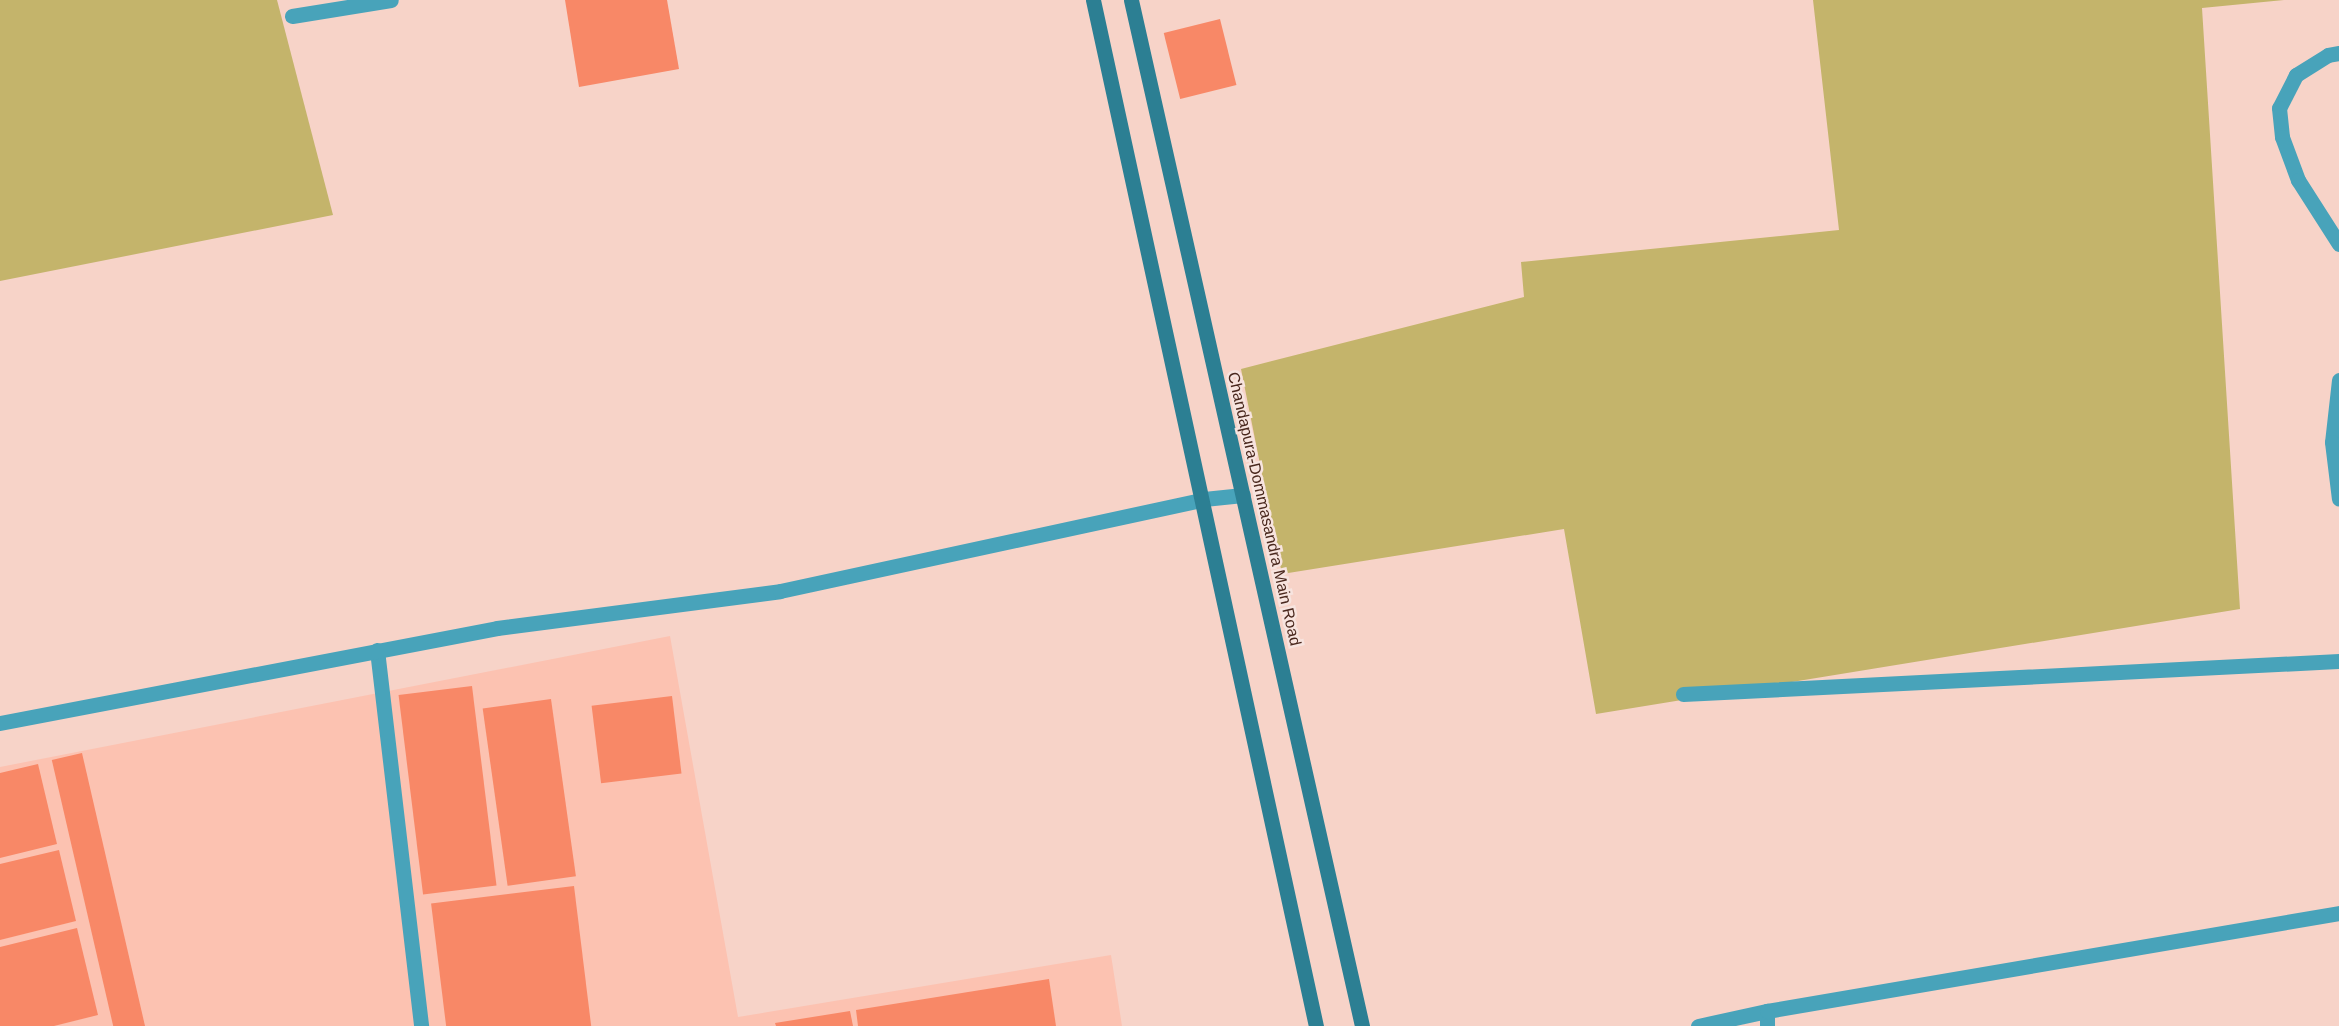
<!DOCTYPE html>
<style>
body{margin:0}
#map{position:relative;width:2339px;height:1026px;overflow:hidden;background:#f7d3c8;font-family:Arial,sans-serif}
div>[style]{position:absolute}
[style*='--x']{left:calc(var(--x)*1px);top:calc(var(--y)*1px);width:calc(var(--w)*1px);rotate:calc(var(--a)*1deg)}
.built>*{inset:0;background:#fcc2b1}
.green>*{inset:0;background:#c4b46b}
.building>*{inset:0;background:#f88867;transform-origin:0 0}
.service>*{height:15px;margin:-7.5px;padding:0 7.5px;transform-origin:7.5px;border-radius:7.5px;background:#48a3ba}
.minor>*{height:15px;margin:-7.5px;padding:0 7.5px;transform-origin:7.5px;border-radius:7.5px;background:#48a3ba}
.secondary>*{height:15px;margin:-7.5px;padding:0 7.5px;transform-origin:7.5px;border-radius:7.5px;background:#2c7f93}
span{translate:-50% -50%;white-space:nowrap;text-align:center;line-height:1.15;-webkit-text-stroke:5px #f7e4df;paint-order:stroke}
.street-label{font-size:16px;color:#4a281e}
</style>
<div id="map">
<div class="built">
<i style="clip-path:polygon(670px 636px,738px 1017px,1111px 955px,1122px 1026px,0 1026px,0 767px)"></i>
</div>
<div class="green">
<i style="clip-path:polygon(0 0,277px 0,333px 215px,0 281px)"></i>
<i style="clip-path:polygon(1813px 0,2284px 0,2202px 8px,2240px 609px,1596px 714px,1564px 529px,1282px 574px,1241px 369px,1524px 297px,1521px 262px,1839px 230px)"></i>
</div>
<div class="building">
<i style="clip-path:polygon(565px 0,667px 0,679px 69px,579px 87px)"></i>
<i style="left:1220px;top:19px;width:68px;height:58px;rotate:76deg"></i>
<i style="left:472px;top:686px;width:201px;height:74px;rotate:83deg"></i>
<i style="left:672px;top:696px;width:78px;height:81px;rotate:83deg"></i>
<i style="left:551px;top:699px;width:179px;height:69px;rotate:82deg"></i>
<i style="left:82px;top:753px;width:281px;height:31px;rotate:77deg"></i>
<i style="clip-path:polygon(38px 764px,57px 844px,0 858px,0 773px)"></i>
<i style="clip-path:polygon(59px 850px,76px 921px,0 940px,0 864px)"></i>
<i style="left:574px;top:886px;width:141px;height:144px;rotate:83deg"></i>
<i style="clip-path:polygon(77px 928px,98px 1015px,54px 1026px,0 1026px,0 947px)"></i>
<i style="clip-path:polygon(1049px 979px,1056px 1026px,858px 1026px,856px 1010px)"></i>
<i style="clip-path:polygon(850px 1011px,853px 1026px,776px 1026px,775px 1023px)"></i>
</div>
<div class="service">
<i style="--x:292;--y:16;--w:100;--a:-9.2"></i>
<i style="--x:2339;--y:53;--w:11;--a:170"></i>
<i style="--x:2328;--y:55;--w:38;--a:148"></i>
<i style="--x:2296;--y:75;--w:37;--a:117"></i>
<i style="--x:2279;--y:108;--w:29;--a:84"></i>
<i style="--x:2282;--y:137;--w:46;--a:69.6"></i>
<i style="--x:2298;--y:180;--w:76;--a:57.4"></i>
<i style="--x:2339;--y:380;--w:62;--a:96.4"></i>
<i style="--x:2332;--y:442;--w:57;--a:83"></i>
<i style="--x:377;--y:650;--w:379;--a:83.3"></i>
</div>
<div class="minor">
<i style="--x:1683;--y:694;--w:657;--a:-2.88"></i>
<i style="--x:0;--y:723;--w:506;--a:-10.82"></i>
<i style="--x:497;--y:628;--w:285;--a:-7.4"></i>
<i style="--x:780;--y:591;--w:434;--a:-12.2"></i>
<i style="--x:1204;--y:499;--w:39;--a:-6"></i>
<i style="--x:1767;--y:1011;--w:15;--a:90"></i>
<i style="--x:1698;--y:1026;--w:71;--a:-12.3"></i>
<i style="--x:1767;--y:1011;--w:580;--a:-9.72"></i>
</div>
<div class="secondary">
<i style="--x:1093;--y:0;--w:1050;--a:77.74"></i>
<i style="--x:1131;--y:0;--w:1052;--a:77.31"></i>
</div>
<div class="street-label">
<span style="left:1264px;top:509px;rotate:77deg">Chandapura-Dommasandra Main Road</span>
</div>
</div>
